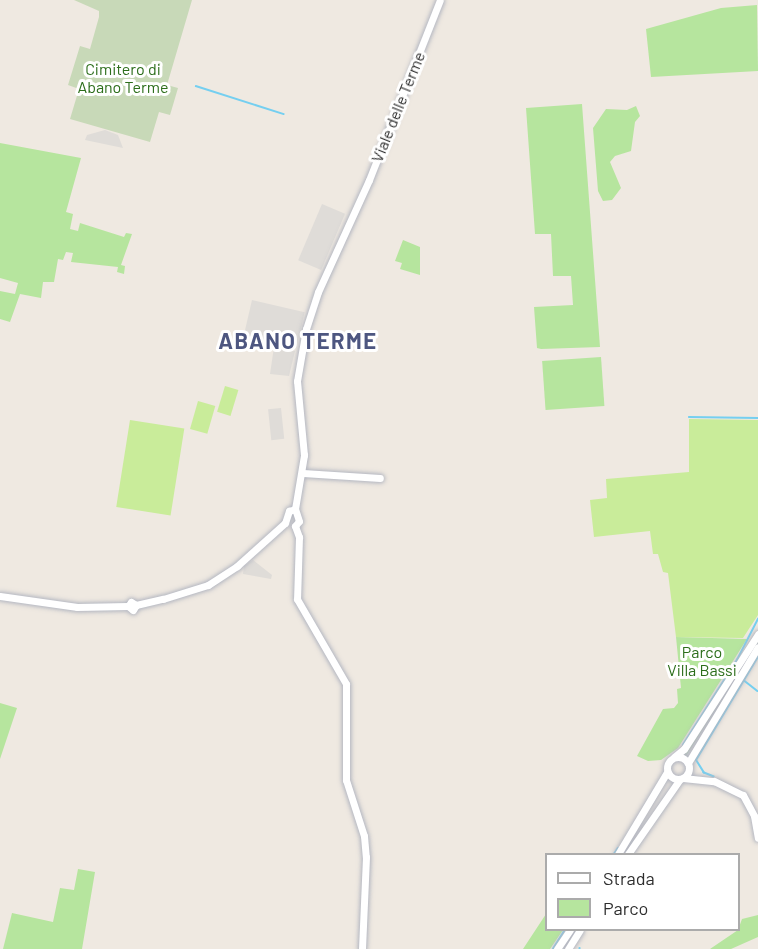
<!DOCTYPE html>
<style>
body{margin:0}
#map{position:relative;width:758px;height:949px;overflow:hidden;background:#efe9e1;font-family:Barlow,sans-serif}
div>[style]{position:absolute}
[style*='--x']{left:calc(var(--x)*1px);top:calc(var(--y)*1px);width:calc(var(--w)*1px);rotate:calc(var(--a)*1deg)}
.green>*{inset:0;background:#b6e59e;transform-origin:0 0}
.cemetery>*{inset:0;background:#c8d9b8}
.pitch>*{inset:0;background:#c9ec9a;transform-origin:0 0}
.plaza>*{inset:0;background:#dfdcd8;transform-origin:0 0}
.stream>*{height:1.5px;margin:-0.75px;padding:0 0.75px;transform-origin:0.75px;border-radius:0.75px;background:#75cff0}
.roads{filter:drop-shadow(0 0 2px #b4b7c1) drop-shadow(0 0 2px #b4b7c1)}
.secondary>*{height:7px;margin:-3.5px;padding:0 3.5px;transform-origin:3.5px;border-radius:3.5px;background:#fff}
.secondary>.ring{margin:-3.5px;padding:0;box-sizing:content-box;background:none;border:7px solid #fff;border-radius:50%}
span{translate:-50% -50%;white-space:nowrap;text-align:center;line-height:1.15;-webkit-text-stroke:6px #fff;paint-order:stroke}
.park-label{font-size:16px;color:#2c6e1b}
.street-label{font-size:16px;color:#2e2e2e}
.district-label{font-size:22px;color:#4d5680;font-weight:700;letter-spacing:1.5px}
.legend{position:absolute;left:545px;top:853px;width:195px;height:78px;box-sizing:border-box;background:#fff;border:2px solid #ababab;margin:0;padding:8px 10px;list-style:none;font-size:18px;color:#2e2e2e}
.legend li{display:flex;align-items:center;gap:12px;height:30px}
.legend b{width:30px;border:2px solid #ababab}
</style>
<div id="map">
<div class="green">
<i style="clip-path:polygon(757px 5px,758px 71px,651px 77px,646px 29px,721px 8px)"></i>
<i style="clip-path:polygon(582px 104px,600px 347px,541px 349px,537px 348px,534px 307px,573px 305px,571px 276px,553px 276px,551px 234px,535px 234px,526px 108px)"></i>
<i style="clip-path:polygon(636px 106px,640px 116px,635px 122px,631px 151px,615px 156px,610px 162px,621px 188px,612px 200px,603px 201px,598px 191px,593px 128px,606px 109px,627px 110px)"></i>
<i style="clip-path:polygon(0 143px,81px 158px,66px 212px,73px 214px,70px 229px,78px 231px,80px 223px,124px 237px,126px 233px,132px 234px,121px 265px,125px 266px,124px 274px,117px 272px,118px 267px,71px 262px,73px 253px,66px 252px,63px 260px,58px 259px,54px 282px,43px 282px,41px 298px,20px 294px,10px 322px,0 319px,0 291px,15px 294px,18px 283px,0 278px)"></i>
<i style="clip-path:polygon(403px 240px,420px 247px,420px 275px,400px 269px,402px 263px,395px 261px)"></i>
<i style="left:601px;top:357px;width:49px;height:59px;rotate:86deg"></i>
<i style="clip-path:polygon(676px 637px,747px 639px,678px 748px,661px 760px,648px 761px,637px 756px,663px 709px,674px 708px,678px 703px,677px 689px,681px 688px)"></i>
<i style="clip-path:polygon(758px 637px,758px 643px,686px 756px,684px 754px)"></i>
<i style="clip-path:polygon(0 703px,17px 708px,0 759px)"></i>
<i style="clip-path:polygon(78px 869px,95px 872px,82px 949px,3px 949px,12px 913px,53px 922px,60px 888px,74px 890px)"></i>
<i style="clip-path:polygon(546px 914px,546px 930px,563px 930px,550px 949px,523px 949px)"></i>
<i style="clip-path:polygon(758px 915px,758px 937px,731px 949px,710px 949px,738px 930px,742px 919px)"></i>
</div>
<div class="cemetery">
<i style="clip-path:polygon(74px 0,192px 0,167px 85px,178px 88px,173px 105px,170px 115px,159px 112px,150px 142px,70px 119px,79px 89px,68px 85px,80px 46px,90px 49px,99px 17px,99px 11px)"></i>
</div>
<div class="pitch">
<i style="left:225px;top:386px;width:14px;height:27px;rotate:17deg"></i>
<i style="left:198px;top:401px;width:18px;height:29px;rotate:16deg"></i>
<i style="clip-path:polygon(689px 419px,758px 420px,758px 615px,743px 638px,676px 637px,668px 573px,663px 572px,658px 554px,653px 554px,650px 531px,594px 537px,590px 500px,607px 498px,606px 479px,689px 472px)"></i>
<i style="left:130px;top:420px;width:55px;height:88px;rotate:9deg"></i>
</div>
<div class="plaza">
<i style="clip-path:polygon(105px 130px,118px 135px,123px 148px,85px 140px,87px 135px)"></i>
<i style="left:322px;top:204px;width:25px;height:61px;rotate:23deg"></i>
<i style="left:252px;top:300px;width:54px;height:36px;rotate:13deg"></i>
<i style="clip-path:polygon(274px 347px,295px 351px,289px 376px,270px 374px)"></i>
<i style="left:281px;top:408px;width:31px;height:13px;rotate:84deg"></i>
<i style="clip-path:polygon(253px 560px,272px 575px,271px 579px,243px 574px,244px 566px)"></i>
</div>
<div class="stream">
<i style="--x:196;--y:86;--w:92;--a:17.7"></i>
<i style="--x:689;--y:417;--w:69;--a:0.8"></i>
<i style="--x:745;--y:681;--w:16;--a:38"></i>
<i style="--x:683;--y:745;--w:101;--a:-57.6"></i>
<i style="--x:737;--y:660;--w:46;--a:-62.9"></i>
<i style="--x:714;--y:777;--w:11;--a:-158"></i>
<i style="--x:704;--y:773;--w:15;--a:-122"></i>
<i style="--x:696;--y:760;--w:120;--a:-59"></i>
<i style="--x:614;--y:854;--w:7;--a:-56"></i>
<i style="--x:580;--y:948;--w:1;--a:90"></i>
<i style="--x:553;--y:949;--w:22;--a:-58"></i>
</div>
<div class="roads">
<div class="secondary">
<i style="--x:303;--y:473;--w:77;--a:3.7"></i>
<i style="--x:295;--y:509;--w:55;--a:-80.5"></i>
<i style="--x:304;--y:455;--w:74;--a:-95.4"></i>
<i style="--x:297;--y:381;--w:53;--a:-80.2"></i>
<i style="--x:306;--y:329;--w:39;--a:-72"></i>
<i style="--x:318;--y:292;--w:123;--a:-65.5"></i>
<i style="--x:369;--y:180;--w:193;--a:-68.5"></i>
<i style="--x:285;--y:523;--w:13;--a:-72"></i>
<i style="--x:289;--y:511;--w:6;--a:-18"></i>
<i style="--x:295;--y:526;--w:12;--a:70"></i>
<i style="--x:299;--y:537;--w:62;--a:91.8"></i>
<i style="--x:297;--y:599;--w:98;--a:60"></i>
<i style="--x:346;--y:684;--w:96;--a:90"></i>
<i style="--x:346;--y:780;--w:59;--a:72.2"></i>
<i style="--x:364;--y:836;--w:21;--a:85"></i>
<i style="--x:366;--y:857;--w:92;--a:92.5"></i>
<i style="--x:295;--y:526;--w:6;--a:-51"></i>
<i style="--x:299;--y:521;--w:13;--a:-108"></i>
<i style="--x:0;--y:596;--w:78;--a:8.1"></i>
<i style="--x:77;--y:607;--w:51;--a:-1.1"></i>
<i style="--x:128;--y:606;--w:6;--a:39"></i>
<i style="--x:133;--y:610;--w:6;--a:-59"></i>
<i style="--x:128;--y:606;--w:5;--a:-53"></i>
<i style="--x:131;--y:602;--w:6;--a:31"></i>
<i style="--x:136;--y:605;--w:28;--a:-13"></i>
<i style="--x:163;--y:599;--w:47;--a:-17.3"></i>
<i style="--x:208;--y:585;--w:35;--a:-33"></i>
<i style="--x:237;--y:566;--w:64;--a:-41.9"></i>
<i class="ring" style="left:667px;top:757px;width:15px;height:15px"></i>
<i style="--x:674;--y:757;--w:13;--a:-39"></i>
<i style="--x:684;--y:749;--w:137;--a:-57.2"></i>
<i style="--x:688;--y:763;--w:135;--a:-58.9"></i>
<i style="--x:683;--y:778;--w:31;--a:6"></i>
<i style="--x:714;--y:781;--w:32;--a:26"></i>
<i style="--x:743;--y:795;--w:24;--a:62"></i>
<i style="--x:754;--y:816;--w:22;--a:80"></i>
<i style="--x:618;--y:854;--w:96;--a:-59.1"></i>
<i style="--x:628;--y:854;--w:91;--a:-55.3"></i>
<i style="--x:557;--y:949;--w:23;--a:-56"></i>
<i style="--x:568;--y:949;--w:22;--a:-58"></i>
</div>
</div>
<div class="park-label">
<span style="left:123px;top:78px">Cimitero di<br>Abano Terme</span>
<span style="left:702px;top:661px">Parco<br>Villa Bassi</span>
</div>
<div class="street-label">
<span style="left:398px;top:107px;rotate:-68deg">Viale delle Terme</span>
</div>
<div class="district-label">
<span style="left:298px;top:341px">ABANO TERME</span>
</div>
<ul class="legend">
<li><b style="height:8px;background:#fff"></b>Strada</li>
<li><b style="height:16px;background:#b6e59e"></b>Parco</li>
</ul>
</div>
